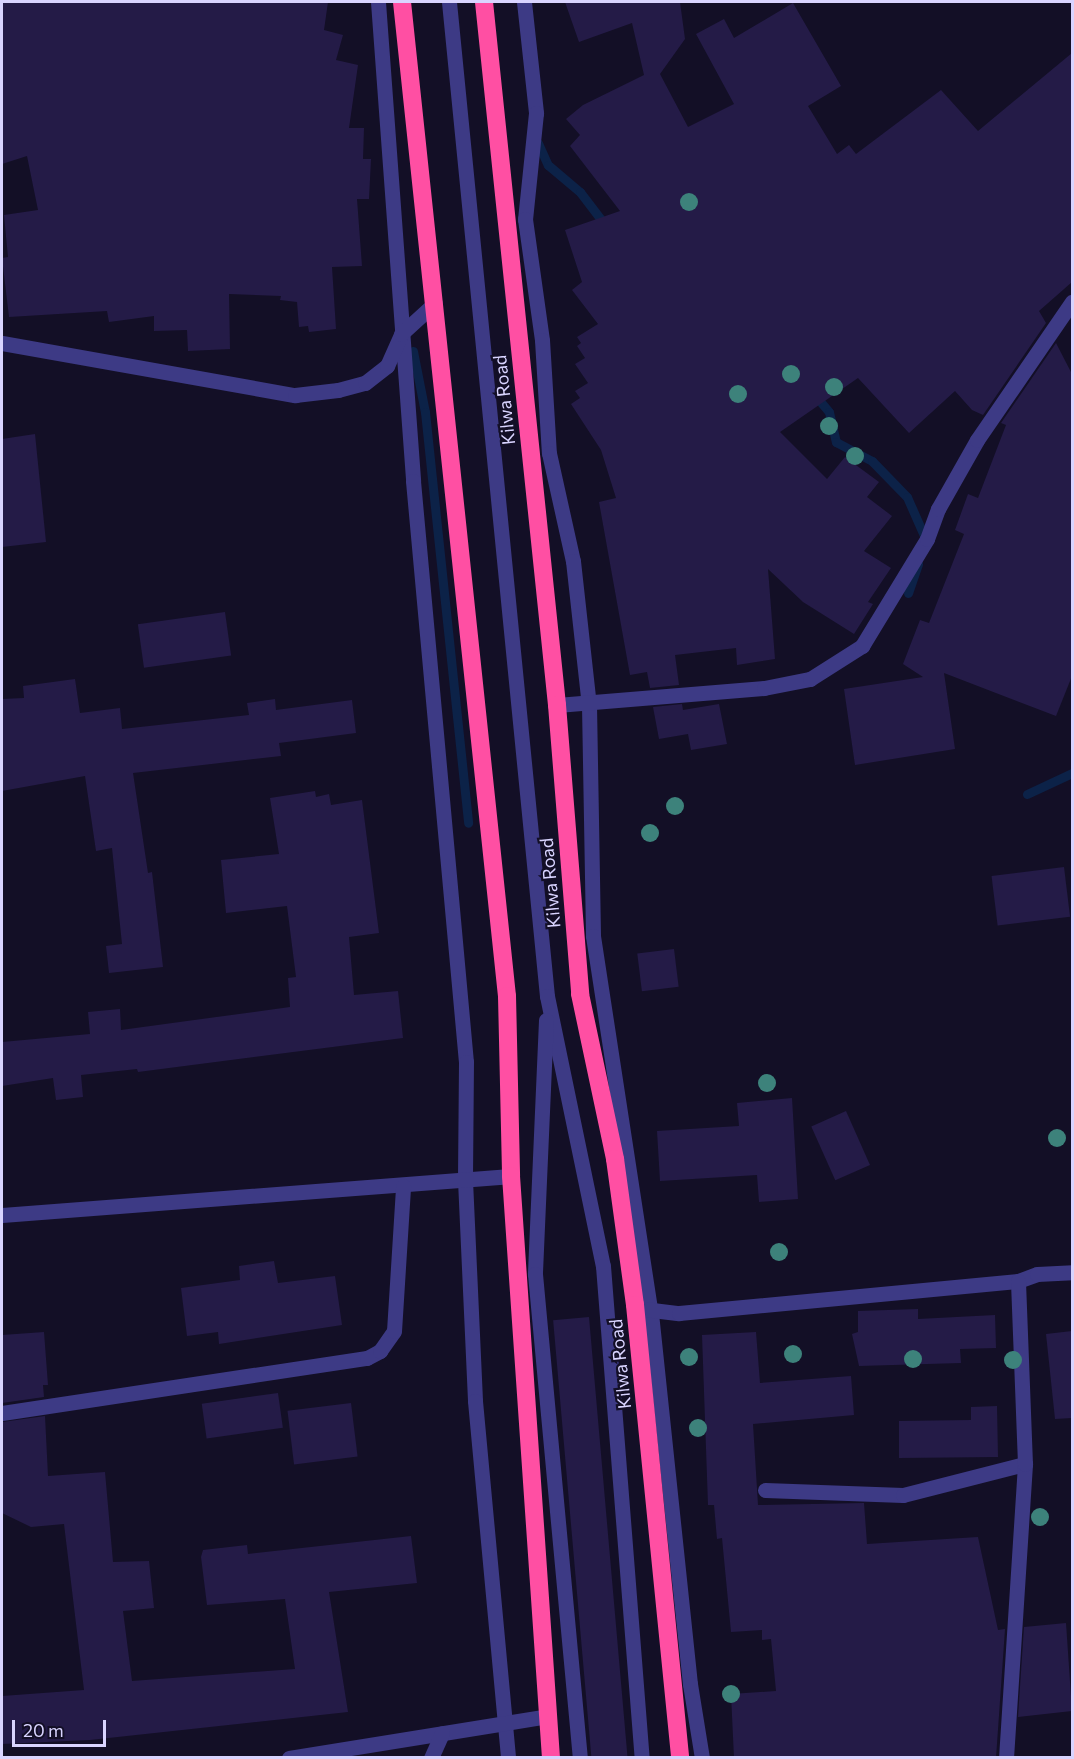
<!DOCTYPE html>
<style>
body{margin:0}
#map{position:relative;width:1074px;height:1759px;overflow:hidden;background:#130f26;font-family:Commissioner,sans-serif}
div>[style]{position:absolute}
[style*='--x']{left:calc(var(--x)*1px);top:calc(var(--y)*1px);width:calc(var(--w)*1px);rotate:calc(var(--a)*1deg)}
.stream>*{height:9px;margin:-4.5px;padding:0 4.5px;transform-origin:4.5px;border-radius:4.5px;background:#0c2248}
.building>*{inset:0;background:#241b47;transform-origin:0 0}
.minor>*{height:15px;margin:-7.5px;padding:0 7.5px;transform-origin:7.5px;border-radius:7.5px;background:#3d3a85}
.highway>*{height:18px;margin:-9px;padding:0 9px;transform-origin:9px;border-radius:9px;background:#ff4fa3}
.trees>*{width:18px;height:18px;margin:-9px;border-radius:50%;background:#3d827b}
span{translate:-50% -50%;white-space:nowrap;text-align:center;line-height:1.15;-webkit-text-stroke:4.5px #130f26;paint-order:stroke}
.street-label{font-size:18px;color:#d9d4ff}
.frame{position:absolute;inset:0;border:3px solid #d9d4ff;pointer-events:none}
.scale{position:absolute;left:12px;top:1720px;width:94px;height:27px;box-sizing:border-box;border:3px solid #d9d4ff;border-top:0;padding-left:8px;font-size:18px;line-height:21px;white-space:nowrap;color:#d9d4ff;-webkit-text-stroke:4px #130f26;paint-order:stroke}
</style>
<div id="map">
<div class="stream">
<i style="--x:538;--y:143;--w:24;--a:66"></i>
<i style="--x:548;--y:165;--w:42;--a:40.2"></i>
<i style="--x:580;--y:192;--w:43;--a:52.6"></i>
<i style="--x:413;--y:351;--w:62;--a:78.9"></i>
<i style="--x:425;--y:412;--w:413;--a:84"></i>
<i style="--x:814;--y:394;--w:23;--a:50"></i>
<i style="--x:829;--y:412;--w:31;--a:77"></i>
<i style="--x:836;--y:442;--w:41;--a:27.8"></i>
<i style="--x:872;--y:461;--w:50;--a:45.8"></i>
<i style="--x:907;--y:497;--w:47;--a:66.2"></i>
<i style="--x:908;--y:593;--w:31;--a:-71"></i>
<i style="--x:1027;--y:794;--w:50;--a:-25"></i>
</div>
<div class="building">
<i style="clip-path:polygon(2px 2px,328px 2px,324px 30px,343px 35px,336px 60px,358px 65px,349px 128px,364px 128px,363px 159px,371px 159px,369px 199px,357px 199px,362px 266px,332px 267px,336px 329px,309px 332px,308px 326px,299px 327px,297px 302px,280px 300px,281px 296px,229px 294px,230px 349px,188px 351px,187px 330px,154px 331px,154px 316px,109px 322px,107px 311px,9px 317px,2px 258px,8px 257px,4px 215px,38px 210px,27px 156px,2px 164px)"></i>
<i style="clip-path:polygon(565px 2px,680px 2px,685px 39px,660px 74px,688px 127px,734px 104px,696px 34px,724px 19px,734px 38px,793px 3px,841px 86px,808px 106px,837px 154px,849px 145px,856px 154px,941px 90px,978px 131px,1072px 53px,1072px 282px,1039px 311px,1046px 323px,983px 415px,972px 410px,955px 391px,909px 433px,858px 378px,780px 432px,827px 479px,845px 457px,879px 482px,867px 497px,892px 516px,864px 551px,891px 568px,868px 602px,873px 604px,854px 634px,803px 602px,768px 569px,775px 659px,737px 665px,736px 648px,675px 655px,679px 685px,650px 688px,647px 672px,630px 675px,599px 502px,616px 498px,601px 450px,571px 404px,580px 398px,575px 391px,588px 383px,575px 364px,585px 358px,577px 346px,581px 343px,577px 337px,598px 324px,572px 290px,582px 282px,565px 230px,620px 211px,570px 146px,580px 135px,566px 119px,583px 105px,644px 75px,632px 23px,579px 42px)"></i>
<i style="clip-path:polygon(1056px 343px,1072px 374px,1072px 676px,1056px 716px,944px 673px,955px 749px,855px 765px,844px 689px,923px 677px,903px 664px,920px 620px,929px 623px,964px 534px,955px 530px,968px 494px,978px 498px,1006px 425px,1001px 423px)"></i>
<i style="clip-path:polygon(35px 434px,46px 542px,2px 547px,2px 439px)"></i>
<i style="left:225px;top:612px;width:44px;height:88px;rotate:82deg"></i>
<i style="clip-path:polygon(75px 679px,80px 713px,120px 708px,122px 729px,249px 715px,247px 703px,275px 699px,276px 710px,352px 700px,356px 733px,279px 743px,281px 756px,133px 773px,148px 873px,152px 872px,163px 967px,109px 973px,106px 946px,122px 944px,112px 848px,96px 851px,85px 776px,2px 791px,2px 699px,24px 698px,23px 686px)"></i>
<i style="clip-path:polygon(682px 704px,683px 710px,719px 704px,727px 744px,691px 750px,688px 734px,659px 739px,653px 707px)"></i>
<i style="clip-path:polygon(315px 791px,316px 797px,329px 794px,331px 805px,362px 800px,379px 933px,349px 937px,354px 995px,398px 991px,403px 1038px,138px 1072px,137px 1069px,81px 1075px,83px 1097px,56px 1100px,53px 1078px,2px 1086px,2px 1042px,90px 1034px,88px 1012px,120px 1009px,121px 1030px,290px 1007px,288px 978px,296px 977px,287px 906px,226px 913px,221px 860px,279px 854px,270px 798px)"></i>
<i style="left:1064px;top:867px;width:50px;height:73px;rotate:83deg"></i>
<i style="left:674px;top:949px;width:38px;height:37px;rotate:83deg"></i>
<i style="clip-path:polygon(792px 1098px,798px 1199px,759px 1202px,757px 1175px,660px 1181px,657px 1131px,739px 1126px,737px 1103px)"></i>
<i style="left:846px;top:1111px;width:59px;height:38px;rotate:66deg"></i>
<i style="clip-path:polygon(274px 1261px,278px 1283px,335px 1276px,342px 1325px,219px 1344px,218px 1332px,187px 1336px,181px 1288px,240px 1280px,239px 1266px)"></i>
<i style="clip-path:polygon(918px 1309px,918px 1319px,995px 1315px,996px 1348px,960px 1349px,961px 1363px,859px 1366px,852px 1334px,858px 1332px,858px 1311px)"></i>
<i style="left:589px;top:1317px;width:443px;height:36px;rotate:85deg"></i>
<i style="clip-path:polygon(1072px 1331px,1072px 1418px,1055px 1419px,1046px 1334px)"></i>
<i style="clip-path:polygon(44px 1332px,48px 1385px,43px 1385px,44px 1397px,2px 1403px,2px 1335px)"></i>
<i style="clip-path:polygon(756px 1332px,760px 1383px,851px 1376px,854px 1415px,753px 1424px,758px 1505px,864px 1503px,867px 1544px,978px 1537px,998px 1630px,1005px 1629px,996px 1758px,734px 1758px,731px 1694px,776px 1691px,771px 1639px,762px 1640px,762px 1630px,731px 1632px,722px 1538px,717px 1539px,714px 1505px,708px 1505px,702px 1335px)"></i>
<i style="left:278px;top:1393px;width:35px;height:77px;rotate:82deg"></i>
<i style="left:351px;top:1403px;width:54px;height:64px;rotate:83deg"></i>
<i style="clip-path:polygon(997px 1406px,998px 1457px,899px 1458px,899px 1421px,971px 1420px,971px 1407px)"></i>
<i style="clip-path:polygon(45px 1416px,48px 1476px,105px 1472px,113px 1562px,149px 1561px,154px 1608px,123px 1611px,132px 1681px,295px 1669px,285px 1599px,207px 1605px,201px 1557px,203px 1550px,247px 1545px,248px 1554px,411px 1536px,417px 1583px,329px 1592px,348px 1712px,90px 1740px,2px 1744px,2px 1696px,84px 1690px,64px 1524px,31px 1527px,2px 1513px,2px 1422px)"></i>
<i style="clip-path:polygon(1066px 1623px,1072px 1711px,1018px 1717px,1024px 1627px)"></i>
</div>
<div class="minor">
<i style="--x:378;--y:2;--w:480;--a:85.8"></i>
<i style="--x:413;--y:481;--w:583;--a:84.79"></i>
<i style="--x:466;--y:1062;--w:118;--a:90.5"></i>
<i style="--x:465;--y:1180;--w:221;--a:87.4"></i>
<i style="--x:475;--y:1401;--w:359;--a:84.7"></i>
<i style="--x:449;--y:2;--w:999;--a:84.37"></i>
<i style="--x:547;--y:996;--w:276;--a:78.3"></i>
<i style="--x:603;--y:1266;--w:494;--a:85.5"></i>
<i style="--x:524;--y:2;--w:112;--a:83.8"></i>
<i style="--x:536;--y:113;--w:107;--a:95.9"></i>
<i style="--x:525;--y:219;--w:122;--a:82"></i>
<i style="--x:542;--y:340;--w:113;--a:86.5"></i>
<i style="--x:549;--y:453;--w:111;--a:77.5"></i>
<i style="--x:573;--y:561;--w:145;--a:83.7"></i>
<i style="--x:589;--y:705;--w:231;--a:89"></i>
<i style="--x:593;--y:936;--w:381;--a:81.3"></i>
<i style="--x:651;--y:1313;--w:373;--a:84"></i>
<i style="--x:690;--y:1684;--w:75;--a:80.8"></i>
<i style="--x:2;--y:343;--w:298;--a:10.1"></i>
<i style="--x:295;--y:395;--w:43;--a:-6.6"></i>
<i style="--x:338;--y:390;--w:28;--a:-15"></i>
<i style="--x:365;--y:383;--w:28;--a:-38"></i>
<i style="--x:387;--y:366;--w:35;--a:-66"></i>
<i style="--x:401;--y:334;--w:46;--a:-42.4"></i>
<i style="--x:557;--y:705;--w:208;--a:-4.7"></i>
<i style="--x:764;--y:688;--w:47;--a:-11.1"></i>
<i style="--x:810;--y:679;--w:62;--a:-32.4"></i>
<i style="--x:862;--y:646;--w:125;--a:-58.7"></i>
<i style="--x:927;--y:539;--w:32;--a:-70"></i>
<i style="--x:938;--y:509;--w:79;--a:-60.5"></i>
<i style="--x:977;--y:440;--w:168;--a:-55.5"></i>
<i style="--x:546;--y:1020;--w:254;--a:92.5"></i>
<i style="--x:535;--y:1274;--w:486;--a:84.7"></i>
<i style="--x:2;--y:1215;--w:510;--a:-4.38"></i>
<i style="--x:644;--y:1309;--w:35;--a:7"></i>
<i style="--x:679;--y:1313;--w:341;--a:-5.4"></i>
<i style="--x:1018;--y:1281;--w:20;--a:-20"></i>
<i style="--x:1037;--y:1274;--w:35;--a:-3"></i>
<i style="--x:2;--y:1413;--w:369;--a:-8.6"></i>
<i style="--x:367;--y:1358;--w:15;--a:-28"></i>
<i style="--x:380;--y:1351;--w:24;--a:-55"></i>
<i style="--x:394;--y:1331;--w:145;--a:-86.4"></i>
<i style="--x:765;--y:1490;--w:138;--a:2.1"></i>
<i style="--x:903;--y:1495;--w:126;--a:-14.3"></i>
<i style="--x:289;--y:1758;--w:262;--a:-9.2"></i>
<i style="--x:431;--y:1758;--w:27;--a:-66"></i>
<i style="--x:1006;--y:1758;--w:295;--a:-86.3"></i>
<i style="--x:1025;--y:1464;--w:183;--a:-92.2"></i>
</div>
<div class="highway">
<i style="--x:402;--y:2;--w:1000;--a:83.97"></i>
<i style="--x:507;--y:996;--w:180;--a:88.7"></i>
<i style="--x:511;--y:1176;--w:583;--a:86.07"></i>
<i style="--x:484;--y:2;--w:707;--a:84.07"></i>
<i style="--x:557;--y:705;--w:290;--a:85.4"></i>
<i style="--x:580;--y:994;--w:169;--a:78"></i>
<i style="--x:615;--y:1159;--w:147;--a:82.2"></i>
<i style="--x:635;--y:1305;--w:455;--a:84.3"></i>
</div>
<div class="trees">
<i style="left:689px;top:202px"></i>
<i style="left:791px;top:374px"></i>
<i style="left:834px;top:387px"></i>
<i style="left:738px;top:394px"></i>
<i style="left:829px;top:426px"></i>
<i style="left:855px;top:456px"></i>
<i style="left:675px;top:806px"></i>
<i style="left:650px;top:833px"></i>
<i style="left:767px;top:1083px"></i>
<i style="left:1057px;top:1138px"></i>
<i style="left:779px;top:1252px"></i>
<i style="left:793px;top:1354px"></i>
<i style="left:689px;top:1357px"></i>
<i style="left:913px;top:1359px"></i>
<i style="left:1013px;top:1360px"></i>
<i style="left:698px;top:1428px"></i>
<i style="left:1040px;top:1517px"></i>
<i style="left:731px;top:1694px"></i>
</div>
<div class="street-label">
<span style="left:504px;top:400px;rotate:-96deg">Kilwa Road</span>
<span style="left:550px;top:883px;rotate:-95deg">Kilwa Road</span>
<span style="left:620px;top:1364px;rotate:-96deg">Kilwa Road</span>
</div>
<div class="frame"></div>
<div class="scale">20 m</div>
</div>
